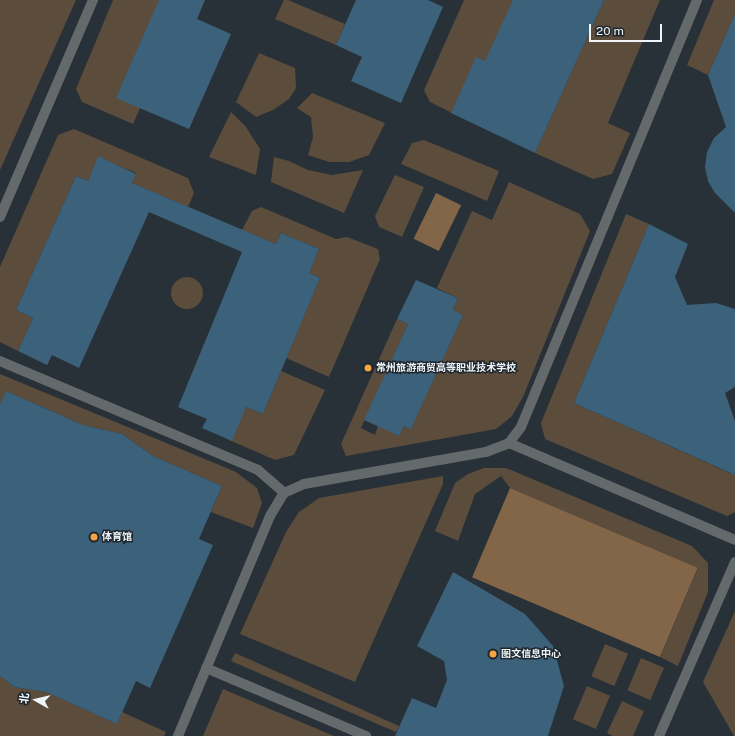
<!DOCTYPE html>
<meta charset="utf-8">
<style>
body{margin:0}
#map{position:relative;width:735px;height:736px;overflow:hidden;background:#283138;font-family:"Public Sans","Noto Sans SC",sans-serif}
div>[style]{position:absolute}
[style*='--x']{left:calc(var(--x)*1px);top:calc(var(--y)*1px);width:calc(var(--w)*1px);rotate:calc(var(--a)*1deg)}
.green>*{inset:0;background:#5c4c3b;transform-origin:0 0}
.round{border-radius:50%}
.water>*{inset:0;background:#836647;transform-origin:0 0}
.building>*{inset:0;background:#3c617a}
.service>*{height:10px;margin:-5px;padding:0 5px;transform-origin:5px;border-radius:5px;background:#64696c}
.minor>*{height:10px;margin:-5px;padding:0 5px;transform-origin:5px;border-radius:5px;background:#64696c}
.dots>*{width:11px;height:11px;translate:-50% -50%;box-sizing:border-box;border:2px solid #1f272e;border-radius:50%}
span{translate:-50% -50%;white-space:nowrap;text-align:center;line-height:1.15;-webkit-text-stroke:3px #1f272e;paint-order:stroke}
.poi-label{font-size:10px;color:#eef4f8;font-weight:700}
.left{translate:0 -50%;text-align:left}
.north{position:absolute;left:16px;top:680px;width:40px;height:40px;-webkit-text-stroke:3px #1f272e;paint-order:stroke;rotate:278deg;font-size:11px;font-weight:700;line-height:16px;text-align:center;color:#eef4f8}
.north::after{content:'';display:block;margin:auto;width:14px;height:18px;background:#eef4f8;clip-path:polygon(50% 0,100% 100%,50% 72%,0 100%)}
.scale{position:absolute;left:589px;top:24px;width:73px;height:18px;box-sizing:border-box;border:2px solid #eef4f8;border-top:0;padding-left:5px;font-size:12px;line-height:14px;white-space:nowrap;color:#eef4f8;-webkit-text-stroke:3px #1f272e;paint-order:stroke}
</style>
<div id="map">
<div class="green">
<i style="clip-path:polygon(0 0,76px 0,0 170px)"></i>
<i style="clip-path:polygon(113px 0,159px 0,140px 108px,133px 124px,82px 102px,76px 89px)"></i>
<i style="clip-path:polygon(284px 0,288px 0,345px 24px,336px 45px,275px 19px)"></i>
<i style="clip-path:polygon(464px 0,513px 0,534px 48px,495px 134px,430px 102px,424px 90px)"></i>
<i style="clip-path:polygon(604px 0,660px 0,608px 123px,630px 133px,612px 174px,593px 179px,535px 153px)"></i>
<i style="clip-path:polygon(714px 0,735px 0,735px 14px,708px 75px,687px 65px)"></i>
<i style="clip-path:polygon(259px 53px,295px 68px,296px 88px,289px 99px,273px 110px,256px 117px,236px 102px)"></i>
<i style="clip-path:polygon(312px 93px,385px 123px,369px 155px,349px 162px,329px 162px,308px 155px,313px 137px,311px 117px,297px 108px)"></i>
<i style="clip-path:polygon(231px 112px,246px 127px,260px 149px,256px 175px,209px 157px)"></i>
<i style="clip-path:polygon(74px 129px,188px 178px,194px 193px,188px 207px,132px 183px,136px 173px,98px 157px,88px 181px,76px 176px,16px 310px,33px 318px,18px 351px,0 342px,0 267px,58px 135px)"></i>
<i style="clip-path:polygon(424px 140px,499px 171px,487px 201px,401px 164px,412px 143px)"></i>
<i style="clip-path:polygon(274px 157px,289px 161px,308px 170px,332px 175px,363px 170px,344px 213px,271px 182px)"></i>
<i style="clip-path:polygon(395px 175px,424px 187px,402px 237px,379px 227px,375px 216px)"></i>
<i style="clip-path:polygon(509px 182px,580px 214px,590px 231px,523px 397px,512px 416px,496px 429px,346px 456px,341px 444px,397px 319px,408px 324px,361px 428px,375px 435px,378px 426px,399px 436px,404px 426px,411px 428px,463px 315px,453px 310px,458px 298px,437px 288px,472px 211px,492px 220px)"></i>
<i style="clip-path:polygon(261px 207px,336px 239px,347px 237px,378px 249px,380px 259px,329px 377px,286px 358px,320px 278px,309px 273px,319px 249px,281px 233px,276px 244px,242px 230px,252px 211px)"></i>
<i style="clip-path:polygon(626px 214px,649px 224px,574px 403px,732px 474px,735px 468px,735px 512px,727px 516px,545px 439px,541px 423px)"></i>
<i class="round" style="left:171px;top:277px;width:32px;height:32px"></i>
<i style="clip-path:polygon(281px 371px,325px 390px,294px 455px,275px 460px,229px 440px,246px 407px,263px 414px)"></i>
<i style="clip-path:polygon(0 374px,236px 472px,257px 488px,262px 503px,253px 528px,211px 512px,222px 486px,153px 456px,122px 434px,83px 425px,6px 391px,0 404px)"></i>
<i style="clip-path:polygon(484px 468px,506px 468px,692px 546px,708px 563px,708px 592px,678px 666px,660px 657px,698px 568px,510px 488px,501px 476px,475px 494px,458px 541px,435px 531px,455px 483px,468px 474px)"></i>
<i style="clip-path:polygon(443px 476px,443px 484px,355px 682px,240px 634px,286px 532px,299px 512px,319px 498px)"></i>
<i style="clip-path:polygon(735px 611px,735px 736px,734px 736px,703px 682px)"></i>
<i style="left:605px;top:644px;width:25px;height:35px;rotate:23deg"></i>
<i style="clip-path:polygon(235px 653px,399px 726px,396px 732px,231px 661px)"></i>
<i style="left:641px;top:658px;width:25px;height:35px;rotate:23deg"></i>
<i style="clip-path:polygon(0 676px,14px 687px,46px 692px,117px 724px,122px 712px,166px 732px,164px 736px,0 736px)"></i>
<i style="left:587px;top:686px;width:25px;height:36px;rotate:23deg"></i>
<i style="clip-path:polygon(223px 689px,334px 736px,203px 736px)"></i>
<i style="clip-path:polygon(622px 701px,644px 711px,633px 736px,613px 736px,607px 733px)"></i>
</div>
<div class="water">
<i style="left:436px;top:193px;width:28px;height:51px;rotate:26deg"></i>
<i style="left:510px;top:488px;width:204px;height:97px;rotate:23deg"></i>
</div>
<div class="building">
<i style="clip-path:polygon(159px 0,205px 0,197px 19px,231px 34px,189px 129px,116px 98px)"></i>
<i style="clip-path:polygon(356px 0,428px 0,443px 7px,401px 103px,351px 81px,362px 57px,336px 45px)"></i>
<i style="clip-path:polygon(513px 0,604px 0,535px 153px,451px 113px,476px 57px,485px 61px)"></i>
<i style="clip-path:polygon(735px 14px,735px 213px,715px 193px,708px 181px,705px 167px,707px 152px,714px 138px,726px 127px,708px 75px)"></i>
<i style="clip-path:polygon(98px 156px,136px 174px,132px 183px,276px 244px,281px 233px,319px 249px,309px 273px,320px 278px,263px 414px,246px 407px,232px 441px,202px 428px,207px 419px,178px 407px,242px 252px,149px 212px,79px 368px,52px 355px,47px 365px,18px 351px,33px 318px,16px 310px,76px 176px,88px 181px)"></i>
<i style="clip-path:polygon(649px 224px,688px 244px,675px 277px,687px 305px,716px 303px,735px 309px,735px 387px,725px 393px,735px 421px,735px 475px,574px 403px)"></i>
<i style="clip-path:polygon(416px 280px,458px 298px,453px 310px,463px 315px,411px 429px,404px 426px,399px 436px,364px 420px,408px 324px,397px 319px)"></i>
<i style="clip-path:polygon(6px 391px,83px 425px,122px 434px,153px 456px,222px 486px,199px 539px,213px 545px,150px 688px,136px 681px,117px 724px,46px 692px,14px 687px,0 676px,0 404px)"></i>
<i style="clip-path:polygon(453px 572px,525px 614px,553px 646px,564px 686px,548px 736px,395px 736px,412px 698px,436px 708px,447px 680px,444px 661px,417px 646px)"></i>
</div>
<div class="service">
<i style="--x:0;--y:217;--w:236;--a:-66.8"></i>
<i style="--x:206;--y:668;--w:174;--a:23"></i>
<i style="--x:178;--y:736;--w:238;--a:-67.3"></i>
<i style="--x:270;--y:516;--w:27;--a:-59"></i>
<i style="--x:284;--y:493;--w:22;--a:-24"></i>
<i style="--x:304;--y:484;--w:185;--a:-10"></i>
<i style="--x:486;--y:452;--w:25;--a:-21"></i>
<i style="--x:509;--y:443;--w:20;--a:-53"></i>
<i style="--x:521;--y:427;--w:462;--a:-67.6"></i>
<i style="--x:659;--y:736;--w:190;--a:-66.4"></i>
</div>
<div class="minor">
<i style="--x:0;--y:361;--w:280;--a:22.9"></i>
<i style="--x:258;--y:470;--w:35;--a:41"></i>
<i style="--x:509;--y:443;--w:246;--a:23.2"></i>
</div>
<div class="dots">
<i style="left:368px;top:368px;background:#f4a443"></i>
<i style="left:94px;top:537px;background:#f4a443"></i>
<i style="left:493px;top:654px;background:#f4a443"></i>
</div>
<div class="poi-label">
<span class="left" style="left:376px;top:368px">常州旅游商贸高等职业技术学校</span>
<span class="left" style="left:102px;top:537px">体育馆</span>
<span class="left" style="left:501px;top:654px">图文信息中心</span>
</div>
<div class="north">北</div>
<div class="scale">20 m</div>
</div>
